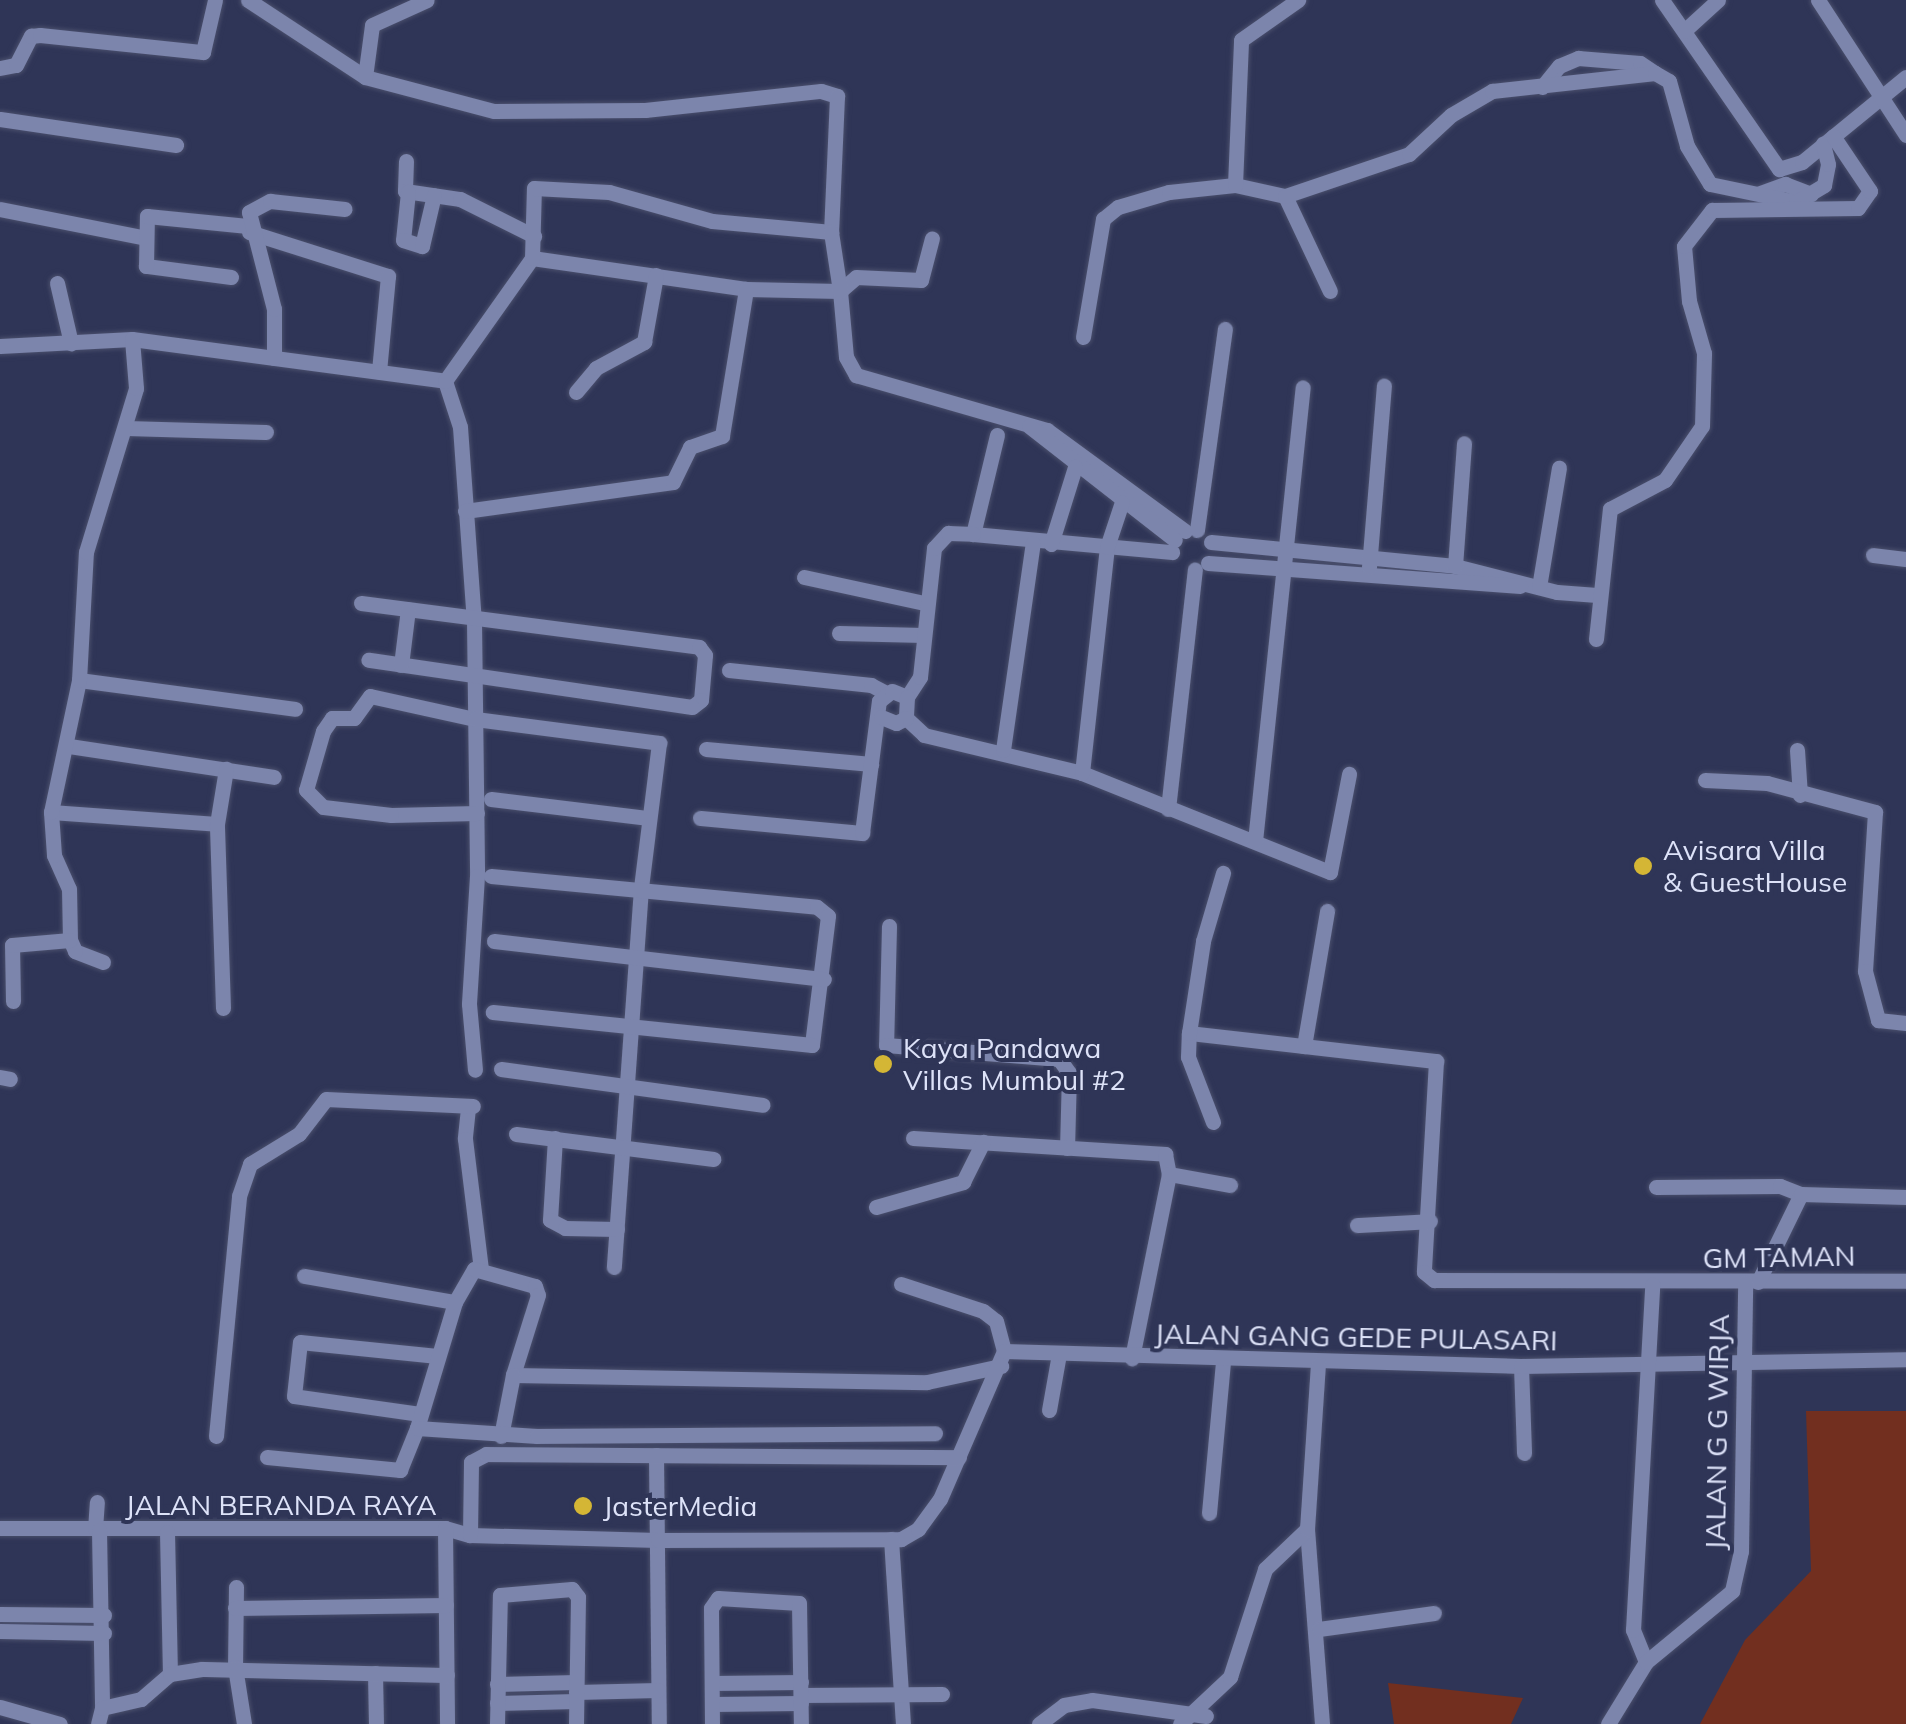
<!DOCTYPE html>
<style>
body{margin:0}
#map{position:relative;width:1906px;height:1724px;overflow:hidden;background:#2f3557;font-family:Mulish,sans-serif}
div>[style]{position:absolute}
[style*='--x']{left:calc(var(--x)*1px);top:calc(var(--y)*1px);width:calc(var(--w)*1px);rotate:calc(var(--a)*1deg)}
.green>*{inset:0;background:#722f1f}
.roads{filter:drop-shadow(0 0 2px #4a4f6c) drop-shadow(0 0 2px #4a4f6c)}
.minor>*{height:15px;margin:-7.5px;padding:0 7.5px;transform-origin:7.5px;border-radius:7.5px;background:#7c85ac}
.dots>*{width:28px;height:28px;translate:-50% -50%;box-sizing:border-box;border:5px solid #2f3557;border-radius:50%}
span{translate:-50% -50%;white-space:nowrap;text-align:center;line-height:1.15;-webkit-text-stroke:8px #2f3557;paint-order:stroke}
.poi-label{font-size:28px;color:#dde2f8}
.left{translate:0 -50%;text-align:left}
.street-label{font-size:28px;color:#dde2f8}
</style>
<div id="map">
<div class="green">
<i style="clip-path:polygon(1806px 1411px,1906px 1411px,1906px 1724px,1700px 1724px,1745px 1640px,1811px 1571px)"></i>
<i style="clip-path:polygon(1388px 1683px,1523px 1698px,1511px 1724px,1394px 1724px)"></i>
</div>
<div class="roads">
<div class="minor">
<i style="--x:248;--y:0;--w:140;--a:33.3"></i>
<i style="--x:365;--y:77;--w:133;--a:14.8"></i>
<i style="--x:494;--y:111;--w:151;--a:-0.4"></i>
<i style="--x:645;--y:110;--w:177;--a:-6.2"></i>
<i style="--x:821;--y:91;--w:17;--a:17"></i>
<i style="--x:837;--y:96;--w:136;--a:92.5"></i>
<i style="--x:1662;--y:0;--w:206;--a:55.3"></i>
<i style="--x:1779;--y:169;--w:24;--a:-17"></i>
<i style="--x:1802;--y:162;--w:134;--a:-39.3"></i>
<i style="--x:1818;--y:0;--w:161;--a:56.9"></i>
<i style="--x:1684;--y:31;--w:46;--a:-42.4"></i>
<i style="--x:0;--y:68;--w:16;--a:-11"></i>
<i style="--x:16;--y:65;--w:33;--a:-63"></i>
<i style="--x:31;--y:36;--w:9;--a:-6"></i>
<i style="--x:40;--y:35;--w:164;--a:6"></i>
<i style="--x:203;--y:52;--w:53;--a:-77"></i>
<i style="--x:365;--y:77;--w:52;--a:-82.3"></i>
<i style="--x:372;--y:25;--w:60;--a:-24.4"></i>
<i style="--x:1542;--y:87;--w:27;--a:-51"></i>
<i style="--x:1559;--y:66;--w:21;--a:-23"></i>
<i style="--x:1578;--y:58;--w:62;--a:4.6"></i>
<i style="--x:1640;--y:63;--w:18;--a:34"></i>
<i style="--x:0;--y:119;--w:178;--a:8.4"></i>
<i style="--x:406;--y:161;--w:30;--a:92"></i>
<i style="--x:405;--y:191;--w:56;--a:8.3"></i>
<i style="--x:460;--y:199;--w:83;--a:26.6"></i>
<i style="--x:1235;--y:185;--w:51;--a:12.4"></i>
<i style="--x:1285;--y:196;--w:105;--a:64.7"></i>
<i style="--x:408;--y:192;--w:48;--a:95.9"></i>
<i style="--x:403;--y:240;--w:20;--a:18"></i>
<i style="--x:422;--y:246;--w:52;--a:-76.8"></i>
<i style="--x:1760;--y:193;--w:27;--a:-20"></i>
<i style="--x:1785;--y:184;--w:28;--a:21"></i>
<i style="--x:1285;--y:196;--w:131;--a:-18.7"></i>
<i style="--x:1409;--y:154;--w:57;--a:-42.9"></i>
<i style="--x:1451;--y:115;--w:48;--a:-30.3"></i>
<i style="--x:1492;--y:91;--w:164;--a:-6.3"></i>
<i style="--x:1655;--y:73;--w:16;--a:30"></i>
<i style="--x:1669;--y:81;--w:67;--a:74.5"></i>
<i style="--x:1687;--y:146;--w:44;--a:58.8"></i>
<i style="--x:1710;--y:184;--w:88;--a:11.8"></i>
<i style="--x:1796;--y:202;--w:33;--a:-31"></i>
<i style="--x:1824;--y:185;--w:21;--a:-79"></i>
<i style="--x:1828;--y:164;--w:21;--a:-104"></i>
<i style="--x:0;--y:209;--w:145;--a:11.2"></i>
<i style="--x:249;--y:232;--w:146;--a:17.6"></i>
<i style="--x:388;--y:276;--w:96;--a:95.4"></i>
<i style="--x:532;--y:258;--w:216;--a:8.2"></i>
<i style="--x:746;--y:289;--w:94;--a:1.2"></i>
<i style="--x:840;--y:291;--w:66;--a:84.8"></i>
<i style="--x:846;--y:357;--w:21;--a:61"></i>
<i style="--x:856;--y:375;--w:199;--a:16.1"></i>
<i style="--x:1047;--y:430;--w:171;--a:36.2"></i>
<i style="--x:231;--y:277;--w:86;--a:-172.6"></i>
<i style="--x:146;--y:266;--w:50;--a:-88.9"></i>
<i style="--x:147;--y:216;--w:101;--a:5.7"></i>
<i style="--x:57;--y:283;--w:62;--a:76.9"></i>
<i style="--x:840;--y:291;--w:21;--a:-41"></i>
<i style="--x:856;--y:277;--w:65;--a:2.6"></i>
<i style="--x:921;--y:280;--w:43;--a:-75.3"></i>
<i style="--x:1083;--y:337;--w:120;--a:-80.4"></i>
<i style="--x:1103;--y:219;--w:19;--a:-39"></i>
<i style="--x:1118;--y:207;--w:53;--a:-16.4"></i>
<i style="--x:1169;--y:192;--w:66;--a:-6.1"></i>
<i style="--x:1235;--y:185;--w:145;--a:-87.6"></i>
<i style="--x:1241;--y:40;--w:70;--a:-35.1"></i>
<i style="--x:0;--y:346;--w:132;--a:-3"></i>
<i style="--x:132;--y:339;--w:316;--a:7.6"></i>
<i style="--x:445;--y:381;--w:48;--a:71.9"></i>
<i style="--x:460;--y:427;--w:195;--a:85.9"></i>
<i style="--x:474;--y:621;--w:255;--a:89.3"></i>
<i style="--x:477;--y:876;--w:128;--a:93.6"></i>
<i style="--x:469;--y:1004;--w:66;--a:84.8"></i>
<i style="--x:274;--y:358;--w:49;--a:-90"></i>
<i style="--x:274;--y:309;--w:100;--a:-104.5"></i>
<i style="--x:249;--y:212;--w:24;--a:-28"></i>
<i style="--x:270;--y:201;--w:75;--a:6.1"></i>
<i style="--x:445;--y:381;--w:151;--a:-54.7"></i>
<i style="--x:532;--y:258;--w:70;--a:-88.4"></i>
<i style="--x:534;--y:188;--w:75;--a:3.1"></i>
<i style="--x:609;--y:192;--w:107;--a:15.7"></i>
<i style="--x:712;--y:221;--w:120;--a:5.3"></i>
<i style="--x:831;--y:232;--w:60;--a:81.3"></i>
<i style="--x:576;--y:392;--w:31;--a:-50"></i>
<i style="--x:596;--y:368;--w:55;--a:-28.4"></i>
<i style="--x:644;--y:342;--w:68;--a:-79.8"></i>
<i style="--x:1029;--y:426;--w:185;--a:38"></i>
<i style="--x:125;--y:428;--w:141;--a:1.6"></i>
<i style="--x:997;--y:435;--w:102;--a:103.6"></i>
<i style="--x:973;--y:534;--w:200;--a:5.2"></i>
<i style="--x:465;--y:511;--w:210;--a:-7.9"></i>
<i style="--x:673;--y:482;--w:39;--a:-64"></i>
<i style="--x:690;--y:447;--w:34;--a:-19"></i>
<i style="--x:722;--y:436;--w:149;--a:-80.7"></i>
<i style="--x:1197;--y:530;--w:203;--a:-82.1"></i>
<i style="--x:1211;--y:542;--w:245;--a:5.6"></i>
<i style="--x:1455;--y:566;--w:105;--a:14.3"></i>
<i style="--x:1557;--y:592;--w:40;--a:4.3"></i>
<i style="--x:1051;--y:544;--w:81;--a:-72.7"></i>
<i style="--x:1873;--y:555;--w:33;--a:7"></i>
<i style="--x:1208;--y:563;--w:313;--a:4.2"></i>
<i style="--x:1455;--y:566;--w:123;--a:-85.8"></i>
<i style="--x:1369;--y:567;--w:182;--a:-85.3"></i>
<i style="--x:804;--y:577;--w:123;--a:12.2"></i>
<i style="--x:1539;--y:587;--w:121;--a:-80.5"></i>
<i style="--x:361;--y:603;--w:341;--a:7.4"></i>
<i style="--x:699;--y:647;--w:10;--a:53"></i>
<i style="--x:705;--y:655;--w:45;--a:95.1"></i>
<i style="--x:701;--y:700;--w:11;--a:142"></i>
<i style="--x:692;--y:707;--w:327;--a:-171.7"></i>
<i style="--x:839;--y:633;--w:85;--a:1.3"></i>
<i style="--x:1596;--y:639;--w:131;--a:-83.9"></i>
<i style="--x:1610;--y:509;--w:62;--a:-27.8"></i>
<i style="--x:1665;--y:480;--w:65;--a:-55.6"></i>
<i style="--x:1702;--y:426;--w:73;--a:-88.4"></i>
<i style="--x:1704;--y:353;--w:54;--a:-106.1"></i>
<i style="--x:1689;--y:301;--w:55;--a:-95.2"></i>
<i style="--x:1684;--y:246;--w:46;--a:-52.1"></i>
<i style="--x:1712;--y:210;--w:146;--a:-0.8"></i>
<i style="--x:1858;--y:208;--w:21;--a:-55"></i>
<i style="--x:1870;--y:191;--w:66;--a:-123.9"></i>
<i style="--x:401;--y:665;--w:56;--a:-82.9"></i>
<i style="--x:729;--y:670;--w:143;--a:6"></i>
<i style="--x:871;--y:685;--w:17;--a:28"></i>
<i style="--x:79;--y:680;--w:218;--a:7.6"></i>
<i style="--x:907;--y:697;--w:24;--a:-57"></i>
<i style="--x:920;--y:677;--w:130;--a:-83.8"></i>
<i style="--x:934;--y:548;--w:21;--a:-47"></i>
<i style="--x:948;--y:533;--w:25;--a:2"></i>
<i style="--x:906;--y:718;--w:25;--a:43"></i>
<i style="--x:924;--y:735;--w:163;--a:13.5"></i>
<i style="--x:1082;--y:773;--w:267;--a:21.8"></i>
<i style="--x:1330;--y:872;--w:100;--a:-79"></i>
<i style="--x:69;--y:746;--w:207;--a:8.6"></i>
<i style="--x:706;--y:749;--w:166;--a:5.2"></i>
<i style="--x:1003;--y:750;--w:209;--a:-81.8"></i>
<i style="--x:1797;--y:750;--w:45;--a:86.2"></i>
<i style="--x:1082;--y:773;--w:227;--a:-83.7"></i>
<i style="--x:1107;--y:547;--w:47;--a:-71.6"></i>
<i style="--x:1705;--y:780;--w:62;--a:2.8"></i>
<i style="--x:1767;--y:783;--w:112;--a:15"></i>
<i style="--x:1875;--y:812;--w:159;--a:93.6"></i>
<i style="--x:1865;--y:971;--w:51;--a:75.1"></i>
<i style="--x:1878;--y:1020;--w:28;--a:6"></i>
<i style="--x:491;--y:799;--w:159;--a:6.9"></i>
<i style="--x:1168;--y:809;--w:241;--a:-83.6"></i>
<i style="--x:51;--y:812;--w:166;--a:4.1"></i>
<i style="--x:477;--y:813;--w:86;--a:178.7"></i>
<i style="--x:391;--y:815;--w:68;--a:-173.3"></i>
<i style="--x:323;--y:807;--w:24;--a:-135"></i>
<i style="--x:306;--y:790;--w:61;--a:-73.9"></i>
<i style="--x:323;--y:731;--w:16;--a:-55"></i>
<i style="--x:332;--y:718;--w:22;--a:0"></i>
<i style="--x:354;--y:718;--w:27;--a:-54"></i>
<i style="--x:370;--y:696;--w:107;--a:12.4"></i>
<i style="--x:475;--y:719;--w:186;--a:7.4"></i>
<i style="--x:659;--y:743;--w:146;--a:97.1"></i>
<i style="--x:641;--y:888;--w:380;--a:94.1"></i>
<i style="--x:700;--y:818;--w:163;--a:5.3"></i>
<i style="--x:862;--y:833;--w:133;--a:-82.7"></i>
<i style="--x:879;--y:701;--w:16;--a:-38"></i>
<i style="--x:892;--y:691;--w:16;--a:22"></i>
<i style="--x:907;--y:697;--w:21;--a:93"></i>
<i style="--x:906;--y:718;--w:11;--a:153"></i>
<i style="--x:896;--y:723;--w:16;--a:-158"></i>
<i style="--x:1255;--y:841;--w:456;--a:-84"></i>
<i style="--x:491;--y:876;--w:327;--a:5.4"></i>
<i style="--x:817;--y:907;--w:14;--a:39"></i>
<i style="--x:828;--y:916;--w:130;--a:97.1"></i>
<i style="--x:812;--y:1045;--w:321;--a:-174.1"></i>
<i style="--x:889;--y:926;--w:119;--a:91.4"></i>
<i style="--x:886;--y:1045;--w:174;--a:4.6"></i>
<i style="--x:1059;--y:1059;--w:17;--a:54"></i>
<i style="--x:1069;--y:1073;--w:75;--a:91.5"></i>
<i style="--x:494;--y:941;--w:332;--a:6.6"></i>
<i style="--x:103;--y:962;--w:30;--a:-159"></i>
<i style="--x:75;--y:951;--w:12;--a:-114"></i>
<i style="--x:70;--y:940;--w:51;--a:-91.1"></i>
<i style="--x:69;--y:889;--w:37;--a:-114"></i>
<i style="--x:54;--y:855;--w:43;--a:-94"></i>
<i style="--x:51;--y:812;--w:135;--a:-78"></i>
<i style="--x:79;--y:680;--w:128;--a:-86.9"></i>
<i style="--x:86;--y:552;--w:171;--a:-73"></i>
<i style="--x:136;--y:388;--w:49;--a:-94.7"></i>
<i style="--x:13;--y:1001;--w:56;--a:-91"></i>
<i style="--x:12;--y:945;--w:58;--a:-4.9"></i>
<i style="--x:223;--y:1008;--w:184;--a:-91.9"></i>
<i style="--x:217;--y:824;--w:56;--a:-80.7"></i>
<i style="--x:1189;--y:1033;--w:249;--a:6.5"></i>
<i style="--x:1436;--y:1061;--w:211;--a:93.3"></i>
<i style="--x:1424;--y:1272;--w:13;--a:39"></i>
<i style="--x:1434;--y:1280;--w:472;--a:0.1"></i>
<i style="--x:1304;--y:1046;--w:137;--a:-80.3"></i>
<i style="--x:501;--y:1069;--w:264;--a:7.8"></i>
<i style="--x:0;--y:1077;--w:10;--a:11"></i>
<i style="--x:468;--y:1108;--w:31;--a:96"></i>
<i style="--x:465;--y:1139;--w:131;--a:83"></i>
<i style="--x:1213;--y:1122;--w:70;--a:-111"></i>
<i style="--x:1188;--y:1057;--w:24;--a:-88"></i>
<i style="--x:1189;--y:1033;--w:93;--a:-81.3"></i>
<i style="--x:1203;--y:941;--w:71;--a:-73.6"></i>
<i style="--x:516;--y:1134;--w:199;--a:7.2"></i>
<i style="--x:555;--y:1138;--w:82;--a:93.5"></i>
<i style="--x:550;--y:1220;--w:17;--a:28"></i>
<i style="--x:565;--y:1228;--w:52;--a:1.1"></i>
<i style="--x:913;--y:1138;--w:253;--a:3.6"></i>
<i style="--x:1165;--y:1154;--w:20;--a:79"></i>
<i style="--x:1169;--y:1174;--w:188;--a:101.4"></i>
<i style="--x:1169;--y:1174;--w:62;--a:10.2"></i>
<i style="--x:1656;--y:1187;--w:124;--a:-0.5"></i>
<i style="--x:1780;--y:1186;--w:22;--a:21"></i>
<i style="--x:876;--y:1207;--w:91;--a:-16"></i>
<i style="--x:963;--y:1182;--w:45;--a:-63.4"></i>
<i style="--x:1357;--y:1225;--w:73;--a:-3.1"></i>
<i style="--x:304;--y:1276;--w:153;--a:9.8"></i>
<i style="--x:1758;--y:1282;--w:98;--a:-64"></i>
<i style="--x:1801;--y:1194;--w:105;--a:1.6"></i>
<i style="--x:901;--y:1284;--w:86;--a:18.2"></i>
<i style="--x:983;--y:1311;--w:16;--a:38"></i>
<i style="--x:996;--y:1321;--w:31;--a:75"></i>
<i style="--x:1521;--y:1366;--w:87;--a:88"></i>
<i style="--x:1049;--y:1410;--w:57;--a:-79.9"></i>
<i style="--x:420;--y:1414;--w:127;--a:-171.9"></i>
<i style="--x:294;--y:1396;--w:54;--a:-83.7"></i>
<i style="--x:300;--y:1342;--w:138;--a:5.8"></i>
<i style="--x:417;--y:1428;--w:132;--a:-73.2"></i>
<i style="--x:455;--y:1302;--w:38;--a:-60"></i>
<i style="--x:474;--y:1269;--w:63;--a:15.6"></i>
<i style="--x:535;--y:1286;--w:9;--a:72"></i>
<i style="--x:538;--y:1295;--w:84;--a:107.4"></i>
<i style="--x:513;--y:1375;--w:414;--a:1"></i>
<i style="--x:927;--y:1382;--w:76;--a:-12.2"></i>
<i style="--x:216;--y:1436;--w:241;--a:-84.5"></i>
<i style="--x:239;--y:1196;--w:34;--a:-71"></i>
<i style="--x:250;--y:1164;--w:57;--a:-31.5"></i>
<i style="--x:299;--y:1134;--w:44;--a:-52.4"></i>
<i style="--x:326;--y:1099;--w:147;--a:2.7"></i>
<i style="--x:501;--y:1436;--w:62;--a:-78.9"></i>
<i style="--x:656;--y:1455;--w:269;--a:89.4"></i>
<i style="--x:267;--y:1457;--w:134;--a:5.6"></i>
<i style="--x:400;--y:1470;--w:45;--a:-68"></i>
<i style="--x:417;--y:1428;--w:120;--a:3.8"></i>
<i style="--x:537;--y:1436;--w:398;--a:-0.4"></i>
<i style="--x:1209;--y:1513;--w:152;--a:-84.7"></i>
<i style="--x:0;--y:1528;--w:445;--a:0"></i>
<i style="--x:445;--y:1528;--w:26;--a:16"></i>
<i style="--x:470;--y:1535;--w:188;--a:1.5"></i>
<i style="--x:658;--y:1540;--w:243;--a:-0.2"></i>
<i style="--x:901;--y:1539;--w:20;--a:-30"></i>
<i style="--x:918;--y:1529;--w:37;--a:-54"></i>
<i style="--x:940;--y:1499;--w:161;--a:-66.6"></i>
<i style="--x:1004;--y:1351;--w:517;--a:1.66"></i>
<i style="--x:1521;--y:1366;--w:385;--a:-1"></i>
<i style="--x:445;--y:1528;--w:196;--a:89.4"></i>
<i style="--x:95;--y:1529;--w:27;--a:-86"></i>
<i style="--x:1307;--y:1529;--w:196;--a:85.6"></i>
<i style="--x:99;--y:1530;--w:178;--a:89"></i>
<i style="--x:167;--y:1532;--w:142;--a:88.8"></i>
<i style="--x:470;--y:1535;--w:73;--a:-89.2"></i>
<i style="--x:471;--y:1462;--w:17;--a:-28"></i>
<i style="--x:486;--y:1454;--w:473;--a:0.4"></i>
<i style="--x:891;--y:1539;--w:185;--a:86.3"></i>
<i style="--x:236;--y:1587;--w:80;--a:90.7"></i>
<i style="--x:235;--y:1667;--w:58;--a:81"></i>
<i style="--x:235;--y:1608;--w:211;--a:-0.8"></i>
<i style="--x:0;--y:1614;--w:104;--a:0.6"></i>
<i style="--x:1319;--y:1629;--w:116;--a:-7.9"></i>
<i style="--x:0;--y:1631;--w:104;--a:1.1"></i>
<i style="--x:1646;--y:1662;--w:35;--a:-112"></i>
<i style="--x:1633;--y:1630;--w:346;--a:-86.8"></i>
<i style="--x:375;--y:1673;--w:51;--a:88.9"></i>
<i style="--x:712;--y:1683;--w:89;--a:-0.6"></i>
<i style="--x:497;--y:1684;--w:79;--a:-1.5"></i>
<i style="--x:576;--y:1692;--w:82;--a:-1.4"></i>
<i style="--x:801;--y:1695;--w:141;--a:-0.4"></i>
<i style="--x:497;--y:1703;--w:79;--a:-1.5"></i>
<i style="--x:712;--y:1704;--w:89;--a:-0.6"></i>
<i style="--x:0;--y:1707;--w:62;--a:15.8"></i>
<i style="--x:98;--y:1724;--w:16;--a:-76"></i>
<i style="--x:102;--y:1708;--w:40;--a:-13"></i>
<i style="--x:141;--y:1699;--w:38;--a:-41"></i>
<i style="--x:170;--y:1674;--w:32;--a:-9"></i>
<i style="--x:202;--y:1669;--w:245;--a:1.4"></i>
<i style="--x:497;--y:1724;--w:129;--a:-88.7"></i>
<i style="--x:500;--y:1595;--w:72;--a:-4.8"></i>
<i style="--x:572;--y:1589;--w:10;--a:53"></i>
<i style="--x:578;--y:1597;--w:127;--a:90.9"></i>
<i style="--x:712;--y:1724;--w:116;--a:-90.5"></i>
<i style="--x:711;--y:1608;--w:12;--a:-55"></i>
<i style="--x:718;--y:1598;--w:81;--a:3.5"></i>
<i style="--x:799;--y:1603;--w:121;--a:89.1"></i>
<i style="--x:1039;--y:1724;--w:31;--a:-37"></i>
<i style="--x:1064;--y:1705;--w:28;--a:-10"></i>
<i style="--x:1092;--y:1700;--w:115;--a:8"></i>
<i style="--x:1180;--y:1724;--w:69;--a:-43.2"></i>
<i style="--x:1230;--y:1677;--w:114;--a:-72"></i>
<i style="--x:1265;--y:1569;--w:58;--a:-43.6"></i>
<i style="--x:1307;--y:1529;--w:165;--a:-86.2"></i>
<i style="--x:1608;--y:1724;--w:73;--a:-58.5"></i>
<i style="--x:1646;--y:1662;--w:112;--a:-39.5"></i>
<i style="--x:1732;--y:1591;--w:41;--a:-77.3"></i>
<i style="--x:1741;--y:1551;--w:269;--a:-89.1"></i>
</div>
</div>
<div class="dots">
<i style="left:1643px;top:866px;background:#d4b635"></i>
<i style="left:883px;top:1064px;background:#d4b635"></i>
<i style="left:583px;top:1506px;background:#d4b635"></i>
</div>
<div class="poi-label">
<span class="left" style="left:1663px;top:866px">Avisara Villa<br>&amp; GuestHouse</span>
<span class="left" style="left:903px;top:1064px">Kaya Pandawa<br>Villas Mumbul #2</span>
<span class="left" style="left:603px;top:1506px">JasterMedia</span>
</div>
<div class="street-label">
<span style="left:1779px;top:1257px;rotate:-1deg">GM TAMAN</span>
<span style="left:1356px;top:1337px;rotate:1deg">JALAN GANG GEDE PULASARI</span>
<span style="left:1717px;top:1432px;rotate:-89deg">JALAN G G WIRJA</span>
<span style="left:281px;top:1505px">JALAN BERANDA RAYA</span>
</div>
</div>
